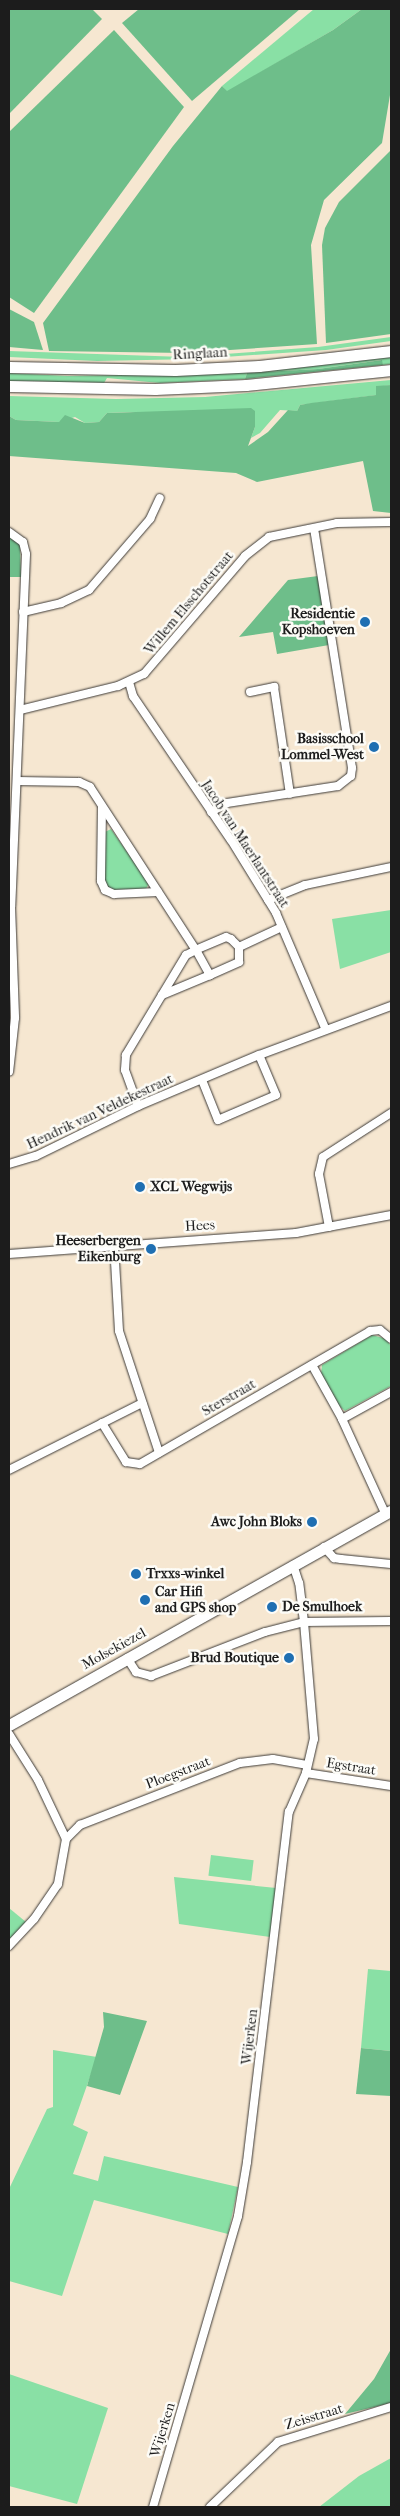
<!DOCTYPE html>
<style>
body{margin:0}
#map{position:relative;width:400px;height:2516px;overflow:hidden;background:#f6e7d1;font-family:"IM FELL French Canon",serif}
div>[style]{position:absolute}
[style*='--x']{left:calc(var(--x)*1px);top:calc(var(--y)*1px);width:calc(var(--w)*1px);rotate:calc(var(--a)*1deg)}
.green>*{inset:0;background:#89e0a5;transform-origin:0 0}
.forest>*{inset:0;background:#6ebe8a}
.roads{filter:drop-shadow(0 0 1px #3d3a37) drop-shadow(0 0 1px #3d3a37)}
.street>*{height:8px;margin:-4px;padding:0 4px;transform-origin:4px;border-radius:4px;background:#fff}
.secondary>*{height:11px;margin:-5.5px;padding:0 5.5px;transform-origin:5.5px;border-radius:5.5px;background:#fff}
.dots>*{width:14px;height:14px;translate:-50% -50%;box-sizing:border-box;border:2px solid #fdfcf7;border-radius:50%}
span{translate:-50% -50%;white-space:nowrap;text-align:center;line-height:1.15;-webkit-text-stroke:5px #fdfcf7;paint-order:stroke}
.street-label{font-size:14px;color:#1c1c1c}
.poi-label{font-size:14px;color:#1c1c1c;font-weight:700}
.right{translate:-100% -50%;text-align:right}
.left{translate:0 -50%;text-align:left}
.frame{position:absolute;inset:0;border:10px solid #1c1c1c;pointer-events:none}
</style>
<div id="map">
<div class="green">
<i style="clip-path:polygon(314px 9px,362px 9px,333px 30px,227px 92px,222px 86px)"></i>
<i style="clip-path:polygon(391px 337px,391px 341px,326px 350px,196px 359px,97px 361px,9px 357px,9px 351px,184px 357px,318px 347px)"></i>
<i style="clip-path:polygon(391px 357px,391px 364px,383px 365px,381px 360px,318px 369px,247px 373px,245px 379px,160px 383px,107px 378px,104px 383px,9px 381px,9px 373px,68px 376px,233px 373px)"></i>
<i style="clip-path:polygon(391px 380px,391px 385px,376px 387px,377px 395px,300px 405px,297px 411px,280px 410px,260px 433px,251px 438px,255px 427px,131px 412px,107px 413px,99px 422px,85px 423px,75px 417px,59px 422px,16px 420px,9px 416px,9px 396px,116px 399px,205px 397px)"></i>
<i style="clip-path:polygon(111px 829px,149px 883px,146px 889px,113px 892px,104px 884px,105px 832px)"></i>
<i style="clip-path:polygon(391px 910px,391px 952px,340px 969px,332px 919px)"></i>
<i style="clip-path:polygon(372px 1335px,387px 1339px,391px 1347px,391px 1386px,345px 1411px,337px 1404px,321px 1375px,322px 1365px)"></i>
<i style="left:211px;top:1855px;width:43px;height:21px;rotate:7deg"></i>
<i style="clip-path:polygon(174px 1877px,276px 1888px,270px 1937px,179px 1924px)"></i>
<i style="clip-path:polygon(9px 1908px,26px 1922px,9px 1940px)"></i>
<i style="clip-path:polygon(368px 1969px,391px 1971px,391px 2051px,361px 2048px)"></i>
<i style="clip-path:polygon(53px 2050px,97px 2057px,73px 2125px,88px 2132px,73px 2174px,98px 2181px,104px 2156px,238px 2187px,228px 2234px,94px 2200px,62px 2296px,9px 2281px,9px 2189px,47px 2109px,53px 2107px)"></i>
<i style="clip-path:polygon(9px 2374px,108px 2408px,77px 2504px,9px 2486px)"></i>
<i style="clip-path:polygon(391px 2458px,391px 2507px,319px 2507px,359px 2476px)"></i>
</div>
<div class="forest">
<i style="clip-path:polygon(9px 9px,92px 9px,102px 19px,9px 114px)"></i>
<i style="clip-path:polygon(139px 9px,300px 9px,192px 101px,122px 23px)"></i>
<i style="clip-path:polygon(362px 9px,391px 9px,391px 89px,382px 143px,324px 200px,311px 245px,317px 344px,185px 353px,49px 351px,43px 323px,173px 146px,222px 86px,227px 91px,333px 30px)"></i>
<i style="clip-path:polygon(114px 30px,184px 107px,34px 313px,9px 297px,9px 132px)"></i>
<i style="clip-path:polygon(391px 150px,391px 334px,326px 343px,322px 245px,325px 228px,339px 202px)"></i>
<i style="clip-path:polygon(9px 309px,34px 322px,43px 350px,9px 347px)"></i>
<i style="clip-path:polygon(382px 360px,383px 365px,245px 379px,247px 373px,318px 369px)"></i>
<i style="clip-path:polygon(391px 385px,391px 513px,373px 511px,363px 461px,257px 482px,236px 473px,9px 456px,9px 416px,16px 420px,59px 422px,65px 415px,85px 423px,99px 422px,107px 413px,251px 408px,255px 411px,255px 427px,248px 446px,268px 432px,288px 410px,297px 411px,300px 405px,311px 403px,376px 395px,376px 386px)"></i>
<i style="clip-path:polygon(9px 537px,20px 544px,21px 577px,9px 577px)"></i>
<i style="clip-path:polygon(318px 576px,329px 645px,277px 654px,273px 632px,239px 637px,288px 580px)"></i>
<i style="clip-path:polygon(103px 2012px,147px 2021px,120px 2095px,87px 2086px,104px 2027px)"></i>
<i style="clip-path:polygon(361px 2048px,391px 2051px,391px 2096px,356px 2094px)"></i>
<i style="clip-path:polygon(391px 2349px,391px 2403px,345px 2414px,374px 2379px)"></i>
</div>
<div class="roads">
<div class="street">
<i style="--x:9;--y:532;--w:17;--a:36"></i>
<i style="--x:23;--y:542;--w:12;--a:76"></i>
<i style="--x:26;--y:554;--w:353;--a:92.4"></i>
<i style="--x:11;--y:907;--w:111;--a:87.9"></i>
<i style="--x:15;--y:1018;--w:54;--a:96.3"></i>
<i style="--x:23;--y:612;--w:39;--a:-13"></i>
<i style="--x:61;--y:603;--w:31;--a:-25"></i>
<i style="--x:89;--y:590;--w:94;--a:-49.3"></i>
<i style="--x:150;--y:519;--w:23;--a:-65"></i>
<i style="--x:129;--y:682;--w:15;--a:74"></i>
<i style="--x:133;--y:696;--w:174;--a:55.8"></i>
<i style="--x:231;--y:840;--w:86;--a:58.3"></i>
<i style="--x:276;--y:913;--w:125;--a:66.9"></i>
<i style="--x:250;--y:692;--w:25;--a:-12"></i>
<i style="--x:274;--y:687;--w:108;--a:81.5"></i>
<i style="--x:20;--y:710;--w:101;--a:-13.8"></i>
<i style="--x:118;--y:686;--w:29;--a:-25"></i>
<i style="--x:144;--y:674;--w:155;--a:-49.4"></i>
<i style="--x:245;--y:556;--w:31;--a:-38"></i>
<i style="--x:269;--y:537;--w:69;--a:-11.6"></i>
<i style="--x:337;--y:523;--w:54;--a:-1.1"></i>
<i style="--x:17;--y:781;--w:62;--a:0.9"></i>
<i style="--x:79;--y:782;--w:12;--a:24"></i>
<i style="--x:90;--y:787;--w:194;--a:57"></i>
<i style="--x:196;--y:950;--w:11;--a:153"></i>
<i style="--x:186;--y:955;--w:117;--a:121"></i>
<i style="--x:126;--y:1055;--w:15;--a:94"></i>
<i style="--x:125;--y:1070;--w:38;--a:70"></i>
<i style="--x:102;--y:807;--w:74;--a:90.8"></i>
<i style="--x:101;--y:881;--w:10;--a:66"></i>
<i style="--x:105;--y:890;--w:10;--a:24"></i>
<i style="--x:114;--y:894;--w:44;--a:-2.6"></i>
<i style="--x:211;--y:812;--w:18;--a:-29"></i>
<i style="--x:227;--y:803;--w:112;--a:-8.7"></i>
<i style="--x:338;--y:786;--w:16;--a:-38"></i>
<i style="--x:351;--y:776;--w:8;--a:-83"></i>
<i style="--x:352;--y:768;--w:242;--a:-99"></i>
<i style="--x:268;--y:900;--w:40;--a:-22"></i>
<i style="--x:305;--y:885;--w:88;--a:-11.8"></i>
<i style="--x:239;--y:947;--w:47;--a:-24.9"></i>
<i style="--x:162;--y:995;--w:52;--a:-22.6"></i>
<i style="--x:210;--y:975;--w:32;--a:-24"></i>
<i style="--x:239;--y:962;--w:15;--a:-90"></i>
<i style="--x:239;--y:947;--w:11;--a:-135"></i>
<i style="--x:231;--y:939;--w:5;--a:-158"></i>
<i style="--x:226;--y:937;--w:33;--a:157"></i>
<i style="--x:196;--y:950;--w:29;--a:61"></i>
<i style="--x:202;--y:1080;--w:43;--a:68.2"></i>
<i style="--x:218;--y:1120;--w:63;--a:-23.3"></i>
<i style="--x:276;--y:1095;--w:43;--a:-113"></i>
<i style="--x:9;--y:1164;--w:28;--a:-17"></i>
<i style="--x:36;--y:1156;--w:114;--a:-26.1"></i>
<i style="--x:138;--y:1106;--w:131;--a:-22.9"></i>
<i style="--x:259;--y:1055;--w:141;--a:-20.4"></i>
<i style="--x:329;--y:1227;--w:54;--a:-100.7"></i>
<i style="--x:319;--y:1174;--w:17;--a:-77"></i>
<i style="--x:323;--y:1157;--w:81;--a:-32.9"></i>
<i style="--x:114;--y:1244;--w:87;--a:86.7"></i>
<i style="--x:119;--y:1331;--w:128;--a:71.8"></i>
<i style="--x:9;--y:1254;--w:288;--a:-4.2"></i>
<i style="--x:296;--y:1233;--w:97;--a:-10.7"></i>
<i style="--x:312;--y:1365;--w:62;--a:60.9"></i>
<i style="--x:342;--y:1419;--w:103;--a:65.4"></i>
<i style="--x:342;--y:1419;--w:56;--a:-28.9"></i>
<i style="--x:102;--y:1423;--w:46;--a:58.4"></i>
<i style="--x:126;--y:1462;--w:14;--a:8"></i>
<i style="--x:140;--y:1464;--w:266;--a:-30"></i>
<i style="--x:370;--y:1331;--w:10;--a:-6"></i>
<i style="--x:380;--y:1330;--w:14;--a:39"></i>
<i style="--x:9;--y:1470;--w:149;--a:-26.7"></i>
<i style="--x:324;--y:1547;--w:15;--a:48"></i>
<i style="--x:334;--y:1558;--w:7;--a:8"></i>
<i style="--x:341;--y:1559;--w:50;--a:5.7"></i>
<i style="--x:127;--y:1658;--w:17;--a:57"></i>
<i style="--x:136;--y:1672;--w:16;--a:15"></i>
<i style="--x:151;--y:1676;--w:122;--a:-21.1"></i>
<i style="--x:265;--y:1632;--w:40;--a:-14.4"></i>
<i style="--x:304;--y:1622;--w:87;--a:-0.7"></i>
<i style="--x:9;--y:1734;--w:54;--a:57.8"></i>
<i style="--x:38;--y:1780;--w:65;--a:64.6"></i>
<i style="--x:66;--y:1839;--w:46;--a:100.1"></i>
<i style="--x:58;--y:1884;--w:42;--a:124.4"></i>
<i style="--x:34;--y:1919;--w:37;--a:133"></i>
<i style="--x:306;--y:1773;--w:86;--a:8.7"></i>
<i style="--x:66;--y:1839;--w:20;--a:-45"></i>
<i style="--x:80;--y:1825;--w:172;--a:-21.2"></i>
<i style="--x:240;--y:1763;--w:33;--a:-7"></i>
<i style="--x:273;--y:1759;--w:34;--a:10"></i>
<i style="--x:153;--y:2507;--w:303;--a:-73.7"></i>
<i style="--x:238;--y:2216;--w:55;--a:-80.5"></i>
<i style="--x:247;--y:2162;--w:353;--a:-83.2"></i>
<i style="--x:289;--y:1812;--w:43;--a:-66.4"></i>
<i style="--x:306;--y:1773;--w:35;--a:-77"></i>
<i style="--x:314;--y:1739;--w:117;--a:-94.9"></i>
<i style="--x:304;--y:1622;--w:39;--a:-97"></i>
<i style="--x:299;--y:1583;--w:19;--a:-108"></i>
<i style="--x:210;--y:2507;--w:94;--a:-43.7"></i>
<i style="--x:278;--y:2442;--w:118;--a:-17.2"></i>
</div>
<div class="secondary">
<i style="--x:9;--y:367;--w:166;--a:1"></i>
<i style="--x:175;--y:370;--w:84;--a:-2.7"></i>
<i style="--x:259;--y:366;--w:133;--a:-6.5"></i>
<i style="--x:9;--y:386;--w:146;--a:1.2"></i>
<i style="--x:155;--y:389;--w:91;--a:-2.5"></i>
<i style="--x:246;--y:385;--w:146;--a:-5.9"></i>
<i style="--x:9;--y:1725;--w:438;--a:-29.3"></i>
</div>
</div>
<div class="dots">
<i style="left:365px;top:622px;background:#1f6fb2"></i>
<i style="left:374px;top:747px;background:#1f6fb2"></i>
<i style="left:140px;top:1187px;background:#1f6fb2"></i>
<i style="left:151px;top:1249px;background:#1f6fb2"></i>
<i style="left:312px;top:1522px;background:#1f6fb2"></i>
<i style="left:136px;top:1574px;background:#1f6fb2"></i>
<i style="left:145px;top:1600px;background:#1f6fb2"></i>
<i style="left:272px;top:1607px;background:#1f6fb2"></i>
<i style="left:289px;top:1658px;background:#1f6fb2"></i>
</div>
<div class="street-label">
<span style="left:200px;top:354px;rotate:-3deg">Ringlaan</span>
<span style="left:189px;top:603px;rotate:-50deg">Willem Elsschotstraat</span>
<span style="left:245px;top:844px;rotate:57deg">Jacob van Maerlantstraat</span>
<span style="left:100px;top:1112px;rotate:-25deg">Hendrik van Veldekestraat</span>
<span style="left:200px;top:1226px;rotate:-3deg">Hees</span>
<span style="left:229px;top:1398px;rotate:-30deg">Sterstraat</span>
<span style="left:114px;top:1649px;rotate:-29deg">Molsekiezel</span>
<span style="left:351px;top:1767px;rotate:9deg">Egstraat</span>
<span style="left:178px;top:1773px;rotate:-21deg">Ploegstraat</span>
<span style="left:250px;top:2037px;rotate:-83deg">Wijerken</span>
<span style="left:314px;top:2417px;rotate:-17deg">Zeisstraat</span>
<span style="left:163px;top:2430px;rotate:-73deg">Wijerken</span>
</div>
<div class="poi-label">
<span class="right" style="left:355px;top:622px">Residentie<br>Kopshoeven</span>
<span class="right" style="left:364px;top:747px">Basisschool<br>Lommel-West</span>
<span class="left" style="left:150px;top:1187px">XCL Wegwijs</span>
<span class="right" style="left:141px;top:1249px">Heeserbergen<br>Eikenburg</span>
<span class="right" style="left:302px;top:1522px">Awc John Bloks</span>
<span class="left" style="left:146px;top:1574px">Trxxs-winkel</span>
<span class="left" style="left:155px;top:1600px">Car Hifi<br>and GPS shop</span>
<span class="left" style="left:282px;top:1607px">De Smulhoek</span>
<span class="right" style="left:279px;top:1658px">Brud Boutique</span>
</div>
<div class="frame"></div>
</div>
